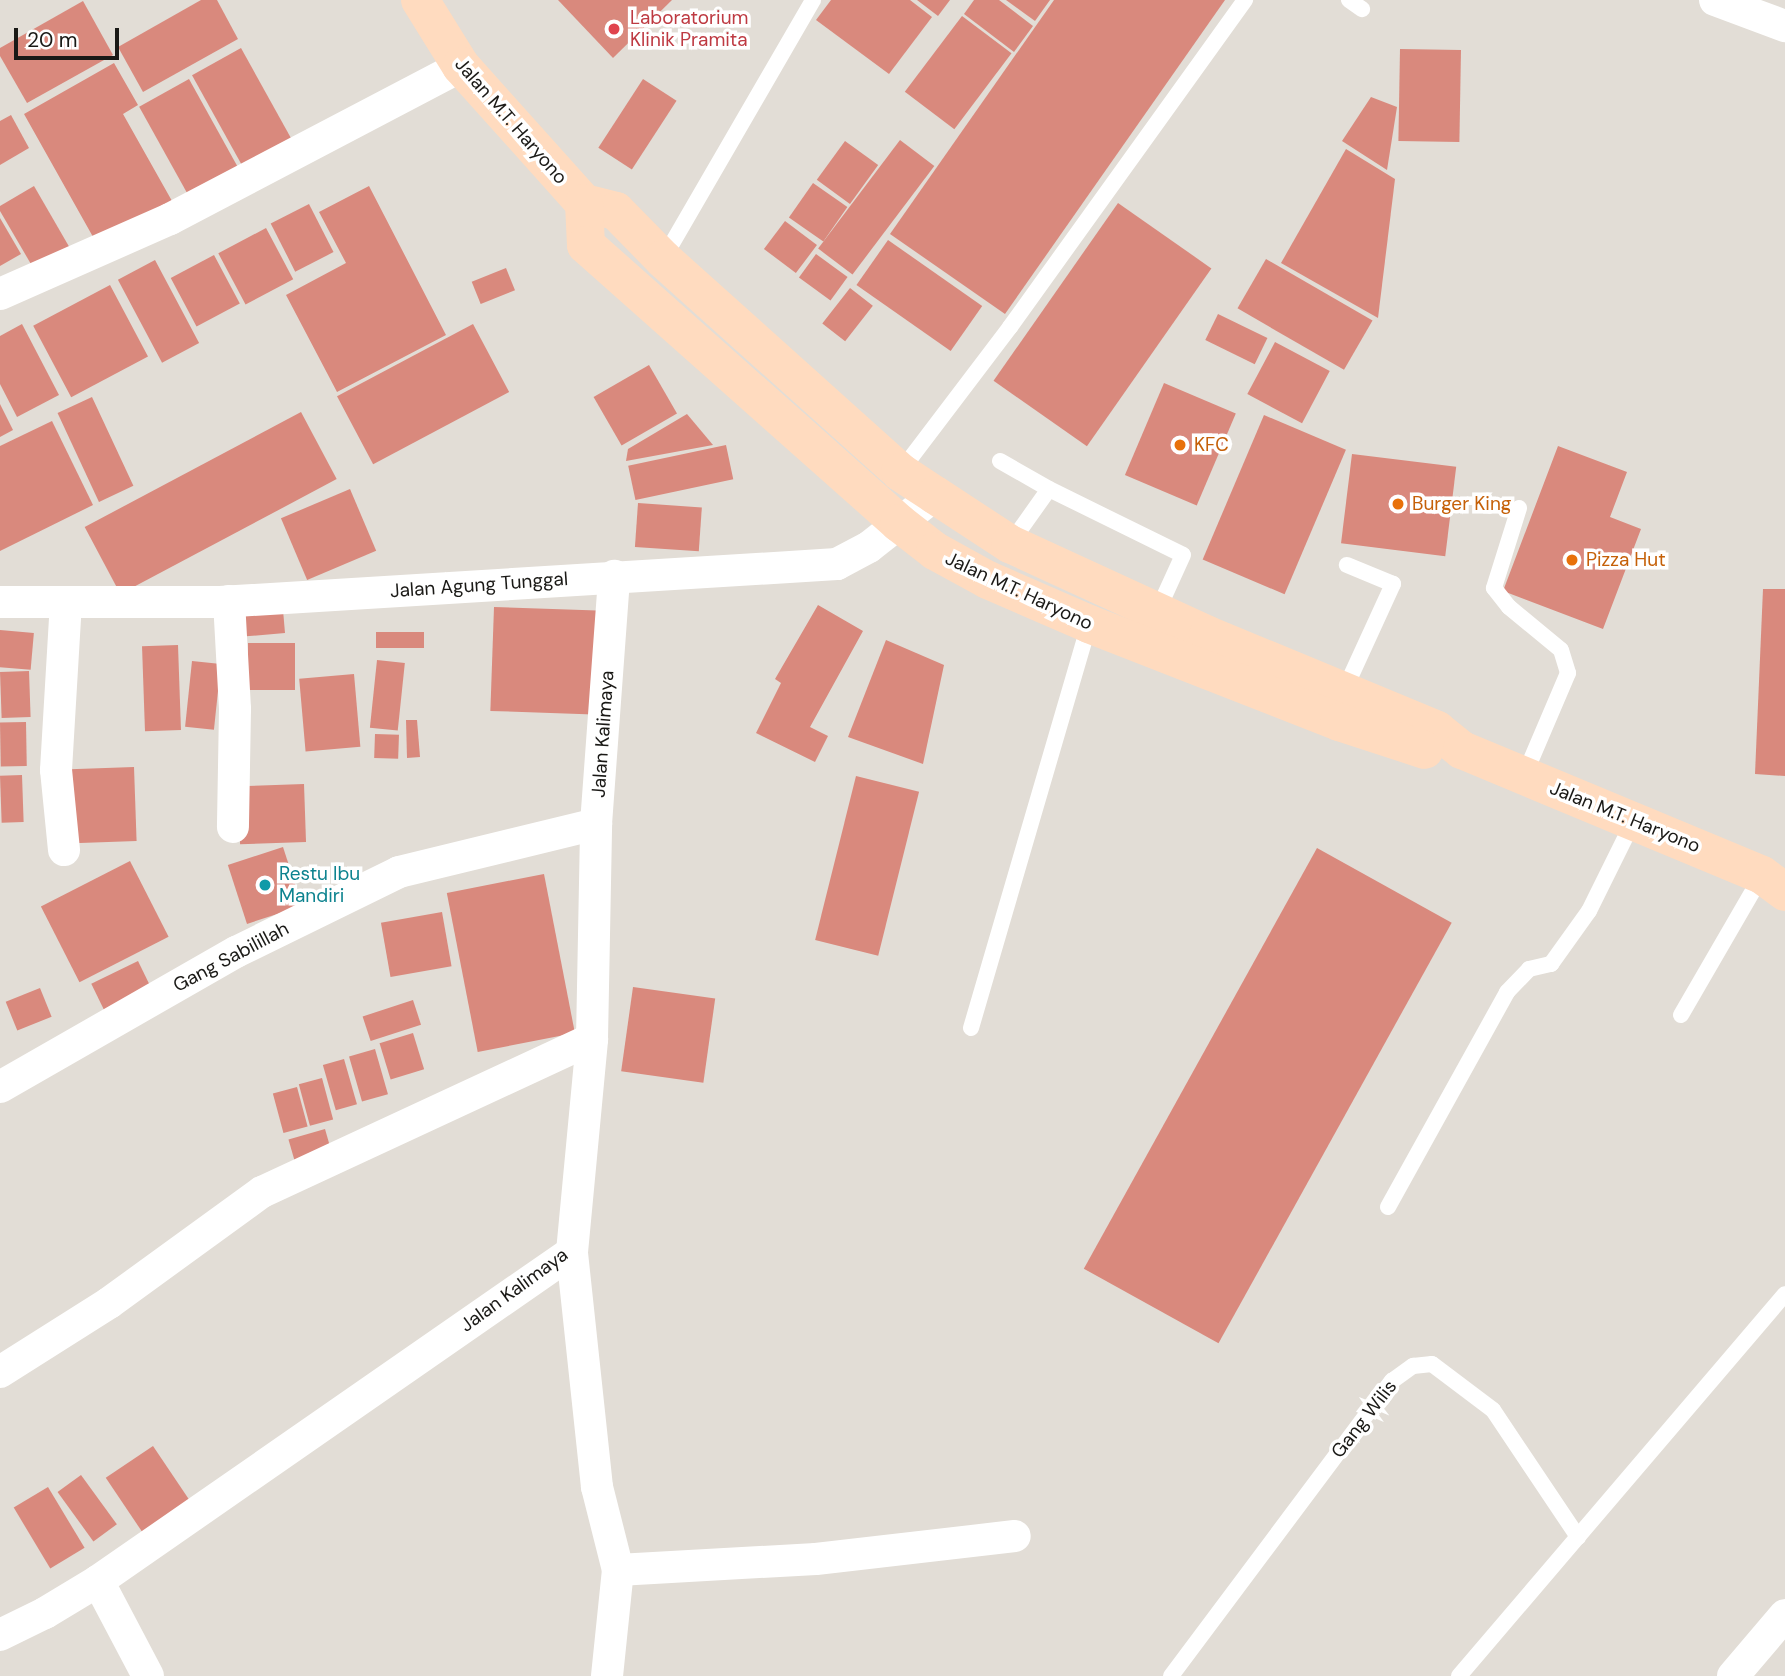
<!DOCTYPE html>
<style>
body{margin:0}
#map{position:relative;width:1785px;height:1676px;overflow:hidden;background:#e2ddd6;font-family:"DM Sans",sans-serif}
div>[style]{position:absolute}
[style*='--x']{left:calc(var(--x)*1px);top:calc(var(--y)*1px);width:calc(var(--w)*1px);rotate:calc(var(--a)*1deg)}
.building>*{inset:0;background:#d9897d;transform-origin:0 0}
.service>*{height:16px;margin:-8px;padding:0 8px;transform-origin:8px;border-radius:8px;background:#fff}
.minor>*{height:32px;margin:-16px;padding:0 16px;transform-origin:16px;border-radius:16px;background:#fff}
.primary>*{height:38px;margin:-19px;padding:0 19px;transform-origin:19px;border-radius:19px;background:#ffdbbf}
.dots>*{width:19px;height:19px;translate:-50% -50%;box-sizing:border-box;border:4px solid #fff;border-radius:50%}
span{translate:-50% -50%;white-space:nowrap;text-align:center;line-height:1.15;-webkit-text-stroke:7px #fff;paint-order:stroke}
.health-label{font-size:19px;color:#be3a42}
.left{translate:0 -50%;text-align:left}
.street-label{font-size:19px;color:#1a1916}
.food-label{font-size:19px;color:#c56008}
.culture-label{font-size:19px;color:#0d838f}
.scale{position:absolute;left:14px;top:28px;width:105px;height:32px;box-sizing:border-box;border:4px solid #1a1916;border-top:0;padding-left:9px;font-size:21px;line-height:24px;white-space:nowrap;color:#1a1916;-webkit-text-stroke:5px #fff;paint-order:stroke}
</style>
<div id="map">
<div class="building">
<i style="clip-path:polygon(201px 0,217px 0,238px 39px,143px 92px,118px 47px)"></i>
<i style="clip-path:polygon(558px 0,672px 0,613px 58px)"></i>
<i style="clip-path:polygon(831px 0,910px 0,932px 17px,889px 74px,816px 20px)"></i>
<i style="clip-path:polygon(917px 0,950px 0,938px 16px)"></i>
<i style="clip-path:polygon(974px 0,999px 0,1033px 26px,1014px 52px,964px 14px)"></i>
<i style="clip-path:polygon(1006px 0,1050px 0,1035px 21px)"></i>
<i style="clip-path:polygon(1054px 0,1225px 0,1005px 314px,890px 234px)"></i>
<i style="clip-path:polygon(83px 1px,113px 55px,27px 103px,0 56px,0 48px)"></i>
<i style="left:962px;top:16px;width:62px;height:95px;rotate:37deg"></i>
<i style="left:241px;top:48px;width:109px;height:56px;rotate:61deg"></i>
<i style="left:1400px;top:49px;width:61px;height:92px;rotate:1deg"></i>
<i style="clip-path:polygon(114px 63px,138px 105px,123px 114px,172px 201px,97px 244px,24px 114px)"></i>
<i style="left:189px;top:79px;width:108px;height:57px;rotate:61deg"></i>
<i style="left:643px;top:79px;width:40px;height:82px;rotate:33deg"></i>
<i style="clip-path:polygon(1371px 97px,1397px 107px,1387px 170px,1342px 141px)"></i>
<i style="clip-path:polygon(11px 115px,29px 148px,0 165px,0 121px)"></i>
<i style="left:900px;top:140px;width:43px;height:136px;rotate:37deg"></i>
<i style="left:845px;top:141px;width:41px;height:48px;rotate:36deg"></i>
<i style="clip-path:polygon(1346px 149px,1395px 179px,1378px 318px,1281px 263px)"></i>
<i style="left:813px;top:183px;width:42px;height:42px;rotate:35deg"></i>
<i style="clip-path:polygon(34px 186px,71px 250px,35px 271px,0 211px,0 206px)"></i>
<i style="clip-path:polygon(369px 186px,446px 335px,337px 392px,286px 295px,346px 263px,319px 212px)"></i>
<i style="left:1118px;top:203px;width:114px;height:217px;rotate:35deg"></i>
<i style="left:309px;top:204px;width:54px;height:43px;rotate:63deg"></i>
<i style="clip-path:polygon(0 218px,21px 254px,0 266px)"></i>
<i style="left:785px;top:221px;width:40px;height:35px;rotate:37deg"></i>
<i style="left:266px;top:228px;width:58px;height:54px;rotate:62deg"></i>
<i style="left:888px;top:240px;width:115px;height:55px;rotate:35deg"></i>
<i style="left:816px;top:254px;width:39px;height:29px;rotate:36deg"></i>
<i style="left:214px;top:255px;width:55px;height:49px;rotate:62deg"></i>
<i style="left:1266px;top:259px;width:123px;height:57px;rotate:30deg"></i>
<i style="left:155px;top:260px;width:94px;height:42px;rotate:62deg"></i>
<i style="left:506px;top:268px;width:24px;height:37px;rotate:68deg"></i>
<i style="left:110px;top:285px;width:81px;height:87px;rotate:62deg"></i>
<i style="left:850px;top:288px;width:29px;height:45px;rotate:38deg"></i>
<i style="left:1218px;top:314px;width:55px;height:29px;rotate:26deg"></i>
<i style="clip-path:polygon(22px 324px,59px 395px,17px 417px,0 384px,0 336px)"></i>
<i style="left:473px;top:324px;width:77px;height:154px;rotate:62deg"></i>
<i style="left:1275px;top:342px;width:62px;height:59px;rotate:28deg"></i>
<i style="left:649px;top:365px;width:56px;height:64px;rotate:60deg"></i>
<i style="left:1164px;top:383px;width:78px;height:100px;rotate:23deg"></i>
<i style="left:92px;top:397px;width:98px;height:38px;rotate:65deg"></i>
<i style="clip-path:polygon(0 404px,13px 430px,0 437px)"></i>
<i style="left:301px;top:412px;width:76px;height:245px;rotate:62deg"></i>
<i style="clip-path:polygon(687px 414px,713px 445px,626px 461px,628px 449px)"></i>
<i style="left:1264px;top:415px;width:89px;height:157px;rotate:23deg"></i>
<i style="clip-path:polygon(52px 421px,93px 505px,0 551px,0 446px)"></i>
<i style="left:726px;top:445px;width:35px;height:100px;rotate:78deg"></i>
<i style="clip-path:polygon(1558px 446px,1627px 472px,1610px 517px,1641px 529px,1603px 629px,1503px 591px)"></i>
<i style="left:1352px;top:454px;width:105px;height:90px;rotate:7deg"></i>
<i style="left:350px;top:489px;width:67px;height:75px;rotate:67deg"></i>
<i style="left:638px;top:503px;width:64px;height:44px;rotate:4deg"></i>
<i style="clip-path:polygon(1763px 589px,1785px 589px,1785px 776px,1755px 774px)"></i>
<i style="clip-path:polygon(818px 605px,863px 631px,810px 727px,828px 736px,815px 762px,756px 733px,781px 683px,775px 679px)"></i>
<i style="left:494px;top:607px;width:103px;height:104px;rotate:2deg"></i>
<i style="left:283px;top:610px;width:23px;height:39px;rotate:85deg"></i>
<i style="left:0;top:630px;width:34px;height:37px;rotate:5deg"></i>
<i style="left:424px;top:632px;width:16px;height:48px;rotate:90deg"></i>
<i style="clip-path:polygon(886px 640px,944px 665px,923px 764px,848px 737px)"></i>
<i style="left:248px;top:643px;width:47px;height:47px"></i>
<i style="left:178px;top:645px;width:85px;height:36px;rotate:88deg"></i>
<i style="left:377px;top:660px;width:28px;height:68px;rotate:6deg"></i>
<i style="left:192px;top:661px;width:29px;height:66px;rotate:6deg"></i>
<i style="left:29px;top:671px;width:46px;height:29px;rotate:88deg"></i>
<i style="left:354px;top:674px;width:73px;height:55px;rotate:85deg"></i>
<i style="clip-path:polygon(406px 720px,417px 720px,420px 757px,407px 758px)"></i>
<i style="left:26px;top:722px;width:44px;height:26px;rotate:89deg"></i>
<i style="left:375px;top:734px;width:24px;height:24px;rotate:2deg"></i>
<i style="left:134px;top:767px;width:74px;height:64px;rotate:88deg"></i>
<i style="left:22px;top:775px;width:47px;height:22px;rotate:88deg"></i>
<i style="left:856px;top:776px;width:65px;height:169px;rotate:14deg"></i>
<i style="left:304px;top:784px;width:58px;height:66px;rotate:88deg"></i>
<i style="left:283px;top:847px;width:62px;height:58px;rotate:72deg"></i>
<i style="left:1317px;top:848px;width:154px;height:481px;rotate:29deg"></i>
<i style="left:130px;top:861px;width:85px;height:100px;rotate:63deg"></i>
<i style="left:544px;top:874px;width:162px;height:99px;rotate:79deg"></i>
<i style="left:442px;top:912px;width:55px;height:62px;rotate:80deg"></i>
<i style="left:138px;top:961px;width:32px;height:52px;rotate:64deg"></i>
<i style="left:633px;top:987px;width:83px;height:85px;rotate:8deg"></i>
<i style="left:40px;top:988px;width:31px;height:37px;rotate:68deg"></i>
<i style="left:413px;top:1000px;width:26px;height:53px;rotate:72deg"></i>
<i style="left:413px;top:1033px;width:38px;height:35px;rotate:73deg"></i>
<i style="left:375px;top:1049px;width:47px;height:27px;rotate:74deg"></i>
<i style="left:344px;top:1059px;width:47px;height:22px;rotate:74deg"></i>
<i style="left:322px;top:1078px;width:43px;height:24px;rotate:75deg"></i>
<i style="left:297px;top:1087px;width:41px;height:25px;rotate:75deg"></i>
<i style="left:325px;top:1129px;width:22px;height:38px;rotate:74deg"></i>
<i style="left:153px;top:1446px;width:65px;height:57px;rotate:56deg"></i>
<i style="left:81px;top:1475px;width:61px;height:29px;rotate:54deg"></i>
<i style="left:48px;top:1487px;width:71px;height:40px;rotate:59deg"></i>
</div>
<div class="service">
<i style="--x:1349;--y:0;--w:16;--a:35"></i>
<i style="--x:663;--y:259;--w:299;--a:-59.9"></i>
<i style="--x:1000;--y:461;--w:56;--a:29.7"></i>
<i style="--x:1049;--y:489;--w:149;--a:26.2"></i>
<i style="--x:1183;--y:555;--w:63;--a:114.5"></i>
<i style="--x:900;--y:472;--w:182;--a:-52.8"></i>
<i style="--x:1010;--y:327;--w:403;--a:-54.3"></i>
<i style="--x:1519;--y:508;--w:84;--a:107.4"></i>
<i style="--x:1494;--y:588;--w:24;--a:52"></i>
<i style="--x:1509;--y:607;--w:67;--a:39.6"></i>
<i style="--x:1561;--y:650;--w:24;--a:73"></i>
<i style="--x:1568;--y:673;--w:112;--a:113.1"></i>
<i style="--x:1010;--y:544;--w:67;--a:-54.7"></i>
<i style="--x:1344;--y:691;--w:118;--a:-65.4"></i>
<i style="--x:1393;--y:584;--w:50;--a:-157.6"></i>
<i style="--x:1681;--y:1015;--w:162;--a:-59.9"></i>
<i style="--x:971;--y:1028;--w:421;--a:-73.7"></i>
<i style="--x:1388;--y:1207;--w:246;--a:-61"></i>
<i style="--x:1507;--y:992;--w:32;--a:-46"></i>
<i style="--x:1529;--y:969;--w:23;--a:-13"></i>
<i style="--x:1551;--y:964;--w:65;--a:-54.4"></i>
<i style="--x:1589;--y:911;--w:99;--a:-63.7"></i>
<i style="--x:1171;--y:1676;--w:369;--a:-53.2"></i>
<i style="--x:1392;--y:1381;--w:26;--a:-36"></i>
<i style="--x:1413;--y:1366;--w:19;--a:-6"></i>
<i style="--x:1432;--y:1364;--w:76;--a:37"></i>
<i style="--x:1493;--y:1410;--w:153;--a:56.2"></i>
<i style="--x:1459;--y:1676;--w:502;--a:-49.52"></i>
</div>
<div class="minor">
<i style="--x:1715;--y:0;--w:75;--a:20.4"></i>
<i style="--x:0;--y:294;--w:186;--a:-23.8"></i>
<i style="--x:170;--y:219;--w:329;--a:-27.7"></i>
<i style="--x:229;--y:601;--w:108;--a:86.8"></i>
<i style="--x:235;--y:709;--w:118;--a:91"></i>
<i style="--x:0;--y:602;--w:220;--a:0"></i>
<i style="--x:220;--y:602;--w:618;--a:-3.52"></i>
<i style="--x:837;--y:564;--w:36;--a:-28"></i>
<i style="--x:869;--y:547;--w:84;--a:-38.2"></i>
<i style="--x:64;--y:850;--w:80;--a:-95.7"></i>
<i style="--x:56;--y:770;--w:168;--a:-86.6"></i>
<i style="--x:0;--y:1087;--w:272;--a:-29.8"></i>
<i style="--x:236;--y:952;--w:182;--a:-26.1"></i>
<i style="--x:399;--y:872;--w:203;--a:-13.7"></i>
<i style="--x:0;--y:1372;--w:129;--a:-32.3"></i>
<i style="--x:109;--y:1303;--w:189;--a:-36"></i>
<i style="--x:262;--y:1192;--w:364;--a:-24.9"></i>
<i style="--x:618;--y:1570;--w:198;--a:-3.2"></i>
<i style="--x:816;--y:1559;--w:200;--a:-6.6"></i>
<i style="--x:98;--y:1581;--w:107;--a:62.2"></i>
<i style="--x:0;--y:1635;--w:50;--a:-26.1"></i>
<i style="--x:45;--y:1613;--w:62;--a:-31.1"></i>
<i style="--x:98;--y:1581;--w:577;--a:-34.76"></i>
<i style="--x:607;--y:1676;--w:107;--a:-84.1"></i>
<i style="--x:618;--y:1570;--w:86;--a:-104.2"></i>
<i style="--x:597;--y:1487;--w:236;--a:-96.1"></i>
<i style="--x:572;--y:1252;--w:214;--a:-84.6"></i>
<i style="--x:592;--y:1039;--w:215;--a:-88.9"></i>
<i style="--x:596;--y:824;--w:249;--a:-85.8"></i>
<i style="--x:1733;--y:1676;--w:80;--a:-49.6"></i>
</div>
<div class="primary">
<i style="--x:420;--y:0;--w:78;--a:58.2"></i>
<i style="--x:461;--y:66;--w:184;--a:48.1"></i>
<i style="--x:584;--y:203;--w:33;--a:14"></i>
<i style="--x:616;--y:211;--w:67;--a:45.6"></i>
<i style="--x:663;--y:259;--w:319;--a:41.9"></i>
<i style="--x:900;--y:472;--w:42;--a:33.3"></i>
<i style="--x:935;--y:495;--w:90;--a:33.2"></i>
<i style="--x:1010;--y:544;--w:218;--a:24.7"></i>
<i style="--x:1208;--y:635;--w:248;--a:22.5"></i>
<i style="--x:1437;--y:730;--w:32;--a:39"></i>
<i style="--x:1462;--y:750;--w:325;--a:22.6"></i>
<i style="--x:1762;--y:875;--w:29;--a:36"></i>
<i style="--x:584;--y:203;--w:42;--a:87.3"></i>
<i style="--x:586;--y:245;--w:419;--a:41.6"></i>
<i style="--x:899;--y:523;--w:46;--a:37.9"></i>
<i style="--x:935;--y:551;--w:60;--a:28.7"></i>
<i style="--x:988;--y:580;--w:110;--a:23.5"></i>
<i style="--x:1089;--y:624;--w:269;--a:21.4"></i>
<i style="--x:1339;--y:722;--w:90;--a:18"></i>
</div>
<div class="dots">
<i style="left:614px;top:29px;background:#e0444e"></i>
<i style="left:1180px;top:445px;background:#e8710a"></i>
<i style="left:1398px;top:504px;background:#e8710a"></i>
<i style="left:1572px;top:560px;background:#e8710a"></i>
<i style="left:265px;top:885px;background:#0f9aa8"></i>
</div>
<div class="health-label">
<span class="left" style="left:630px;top:29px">Laboratorium<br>Klinik Pramita</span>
</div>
<div class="street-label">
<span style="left:511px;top:121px;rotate:49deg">Jalan M.T. Haryono</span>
<span style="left:479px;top:585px;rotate:-4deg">Jalan Agung Tunggal</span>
<span style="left:1019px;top:591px;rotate:25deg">Jalan M.T. Haryono</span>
<span style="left:603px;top:734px;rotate:-86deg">Jalan Kalimaya</span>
<span style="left:1625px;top:817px;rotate:22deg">Jalan M.T. Haryono</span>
<span style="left:231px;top:957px;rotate:-28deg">Gang Sabilillah</span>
<span style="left:514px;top:1290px;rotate:-36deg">Jalan Kalimaya</span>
<span style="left:1364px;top:1419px;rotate:-52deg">Gang Wilis</span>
</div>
<div class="food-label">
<span class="left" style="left:1194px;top:445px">KFC</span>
<span class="left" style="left:1412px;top:504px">Burger King</span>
<span class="left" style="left:1586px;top:560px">Pizza Hut</span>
</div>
<div class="culture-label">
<span class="left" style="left:279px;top:885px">Restu Ibu<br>Mandiri</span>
</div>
<div class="scale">20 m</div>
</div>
